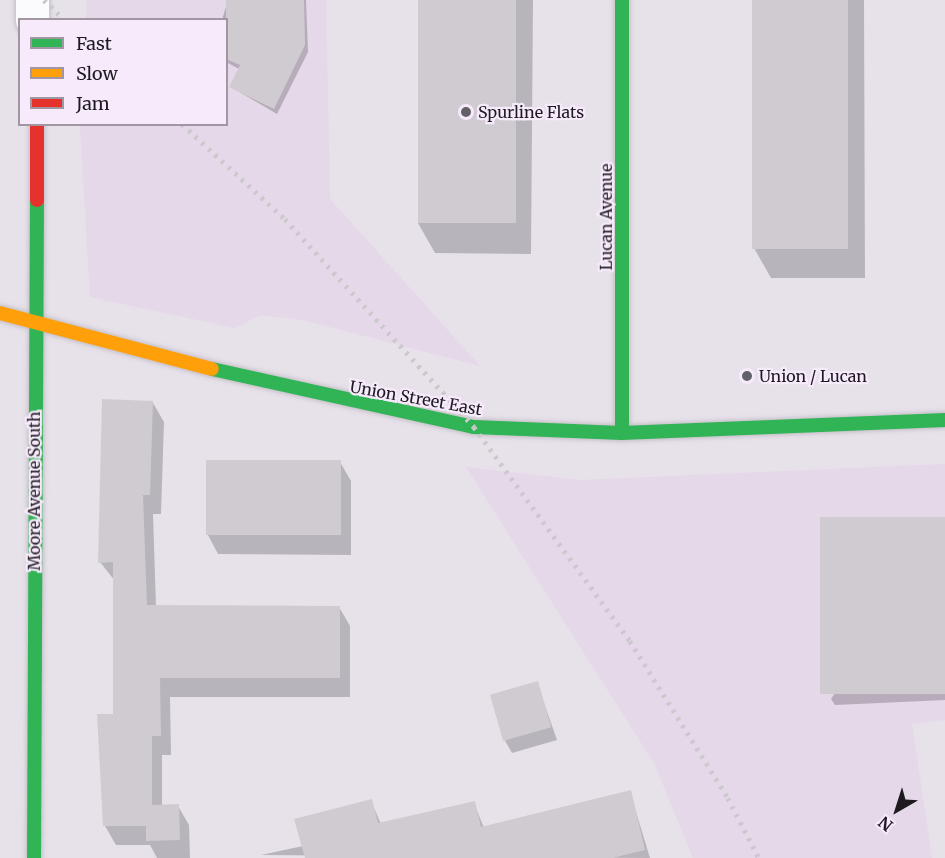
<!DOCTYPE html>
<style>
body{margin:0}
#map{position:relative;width:945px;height:858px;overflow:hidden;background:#e7e1ea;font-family:Merriweather,serif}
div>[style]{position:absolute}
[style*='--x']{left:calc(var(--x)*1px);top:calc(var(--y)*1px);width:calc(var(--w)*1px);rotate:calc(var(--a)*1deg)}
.built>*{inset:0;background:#e4d8e9}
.shadow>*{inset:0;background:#0003}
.building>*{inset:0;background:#d0cbd1;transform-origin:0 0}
.roads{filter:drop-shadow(0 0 2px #c4c0c7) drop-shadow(0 0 2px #c4c0c7)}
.street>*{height:33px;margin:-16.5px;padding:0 16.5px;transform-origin:16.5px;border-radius:16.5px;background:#fbfafc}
.fast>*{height:14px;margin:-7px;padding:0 7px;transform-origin:7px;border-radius:7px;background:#30b455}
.slow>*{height:14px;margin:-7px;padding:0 7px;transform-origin:7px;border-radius:7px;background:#ff9f0a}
.jam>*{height:14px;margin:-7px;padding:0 7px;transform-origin:7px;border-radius:7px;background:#e5322d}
.rail>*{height:4.5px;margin-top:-2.25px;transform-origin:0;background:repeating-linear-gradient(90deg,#cbc9cb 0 3px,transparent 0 9px)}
.dots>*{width:16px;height:16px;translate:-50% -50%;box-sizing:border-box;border:3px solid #f6eafb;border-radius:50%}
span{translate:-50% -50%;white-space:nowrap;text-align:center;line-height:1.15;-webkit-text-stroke:4.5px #f6eafb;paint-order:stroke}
.poi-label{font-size:16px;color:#1e1a20}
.left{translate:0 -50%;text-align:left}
.street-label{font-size:16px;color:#1e1a20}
.legend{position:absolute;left:18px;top:18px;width:210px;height:108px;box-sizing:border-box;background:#f6eafb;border:2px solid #a097a3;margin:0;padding:8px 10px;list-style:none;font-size:18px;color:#1e1a20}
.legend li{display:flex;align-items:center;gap:12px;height:30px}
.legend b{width:30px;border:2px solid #a097a3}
.north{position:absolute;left:867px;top:780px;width:60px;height:60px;-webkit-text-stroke:4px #f6eafb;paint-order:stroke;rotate:219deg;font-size:16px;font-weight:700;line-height:24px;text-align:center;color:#1e1a20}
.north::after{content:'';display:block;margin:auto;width:21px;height:27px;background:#1e1a20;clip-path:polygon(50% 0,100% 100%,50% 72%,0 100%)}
</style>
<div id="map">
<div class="built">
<i style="clip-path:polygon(87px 0,326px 0,330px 199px,480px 366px,303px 320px,260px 315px,235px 328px,90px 297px,80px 125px,226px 124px,226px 20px,86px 19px)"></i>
<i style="clip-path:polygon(945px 464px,945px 720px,912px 724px,932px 858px,693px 858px,654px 763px,466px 467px,580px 480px)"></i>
</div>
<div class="shadow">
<i style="clip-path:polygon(228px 0,306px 0,308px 52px,277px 114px,231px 87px,239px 69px,226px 62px,222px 20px)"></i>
<i style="clip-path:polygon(419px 0,533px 0,531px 254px,435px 253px,418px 223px)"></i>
<i style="clip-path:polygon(753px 0,864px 0,865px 278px,771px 278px,754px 248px)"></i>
<i style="clip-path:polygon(153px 403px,164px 422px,161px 514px,153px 514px,156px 607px,339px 607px,350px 626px,350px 697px,170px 697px,171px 755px,162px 755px,162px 806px,178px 806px,189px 825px,190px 858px,157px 858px,150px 845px,116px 845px,105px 826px,115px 715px,115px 581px,100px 562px)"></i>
<i style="clip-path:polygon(340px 462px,351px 481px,351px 555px,218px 554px,208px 535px)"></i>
<i style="clip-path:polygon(945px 521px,945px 700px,835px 705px,831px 699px)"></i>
<i style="clip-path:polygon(537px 683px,557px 740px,512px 753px,504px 739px)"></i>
<i style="clip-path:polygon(630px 792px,650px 858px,261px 855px,303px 846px,371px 801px,381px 824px,474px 803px,484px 828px)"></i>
</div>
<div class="building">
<i style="clip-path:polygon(226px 0,304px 0,305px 45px,274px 109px,229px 87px,240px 65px,226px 59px)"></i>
<i style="left:418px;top:0;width:98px;height:223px"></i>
<i style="left:752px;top:0;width:96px;height:249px"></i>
<i style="clip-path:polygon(102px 399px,153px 401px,150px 495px,143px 495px,147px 605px,340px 606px,340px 678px,160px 678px,161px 736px,152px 736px,152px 805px,179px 804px,180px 840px,146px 841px,146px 826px,103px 826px,97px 714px,113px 714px,113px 562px,98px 563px)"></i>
<i style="left:206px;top:460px;width:135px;height:75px"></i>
<i style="left:945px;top:517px;width:177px;height:125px;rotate:90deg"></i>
<i style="left:538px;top:681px;width:48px;height:50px;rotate:74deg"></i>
<i style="clip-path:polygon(631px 790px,645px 850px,612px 858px,305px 858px,294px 819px,372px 799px,378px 823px,475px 801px,481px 827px)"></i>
</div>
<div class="roads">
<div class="street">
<i style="--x:32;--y:0;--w:20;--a:90"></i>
</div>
<div class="fast">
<i style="--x:622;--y:0;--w:433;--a:90"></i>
<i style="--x:212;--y:369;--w:268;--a:12.5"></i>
<i style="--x:474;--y:427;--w:148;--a:2.3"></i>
<i style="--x:622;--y:433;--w:323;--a:-2.3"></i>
<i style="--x:34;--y:858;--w:658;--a:-89.74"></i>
</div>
<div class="slow">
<i style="--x:0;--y:313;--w:219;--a:14.8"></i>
</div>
<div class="jam">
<i style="--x:37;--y:200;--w:76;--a:-90"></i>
</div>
</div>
<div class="rail">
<i style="--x:44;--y:0;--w:29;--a:44"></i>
<i style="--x:182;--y:124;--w:140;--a:42.7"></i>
<i style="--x:285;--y:219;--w:281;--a:47.7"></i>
<i style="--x:474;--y:427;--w:265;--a:53.9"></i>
<i style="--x:630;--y:641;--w:185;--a:58"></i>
<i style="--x:728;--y:798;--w:68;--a:62.7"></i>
</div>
<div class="dots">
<i style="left:466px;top:112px;background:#646067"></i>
<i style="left:747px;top:376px;background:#646067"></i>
</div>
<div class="poi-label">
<span class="left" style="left:478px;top:112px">Spurline Flats</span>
<span class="left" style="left:759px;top:376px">Union / Lucan</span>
</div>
<div class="street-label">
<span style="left:606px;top:217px;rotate:-90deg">Lucan Avenue</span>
<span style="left:416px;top:398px;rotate:10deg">Union Street East</span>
<span style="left:34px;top:491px;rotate:-90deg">Moore Avenue South</span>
</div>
<ul class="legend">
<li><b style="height:8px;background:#30b455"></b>Fast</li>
<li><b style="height:8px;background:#ff9f0a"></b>Slow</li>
<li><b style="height:8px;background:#e5322d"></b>Jam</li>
</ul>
<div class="north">N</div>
</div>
